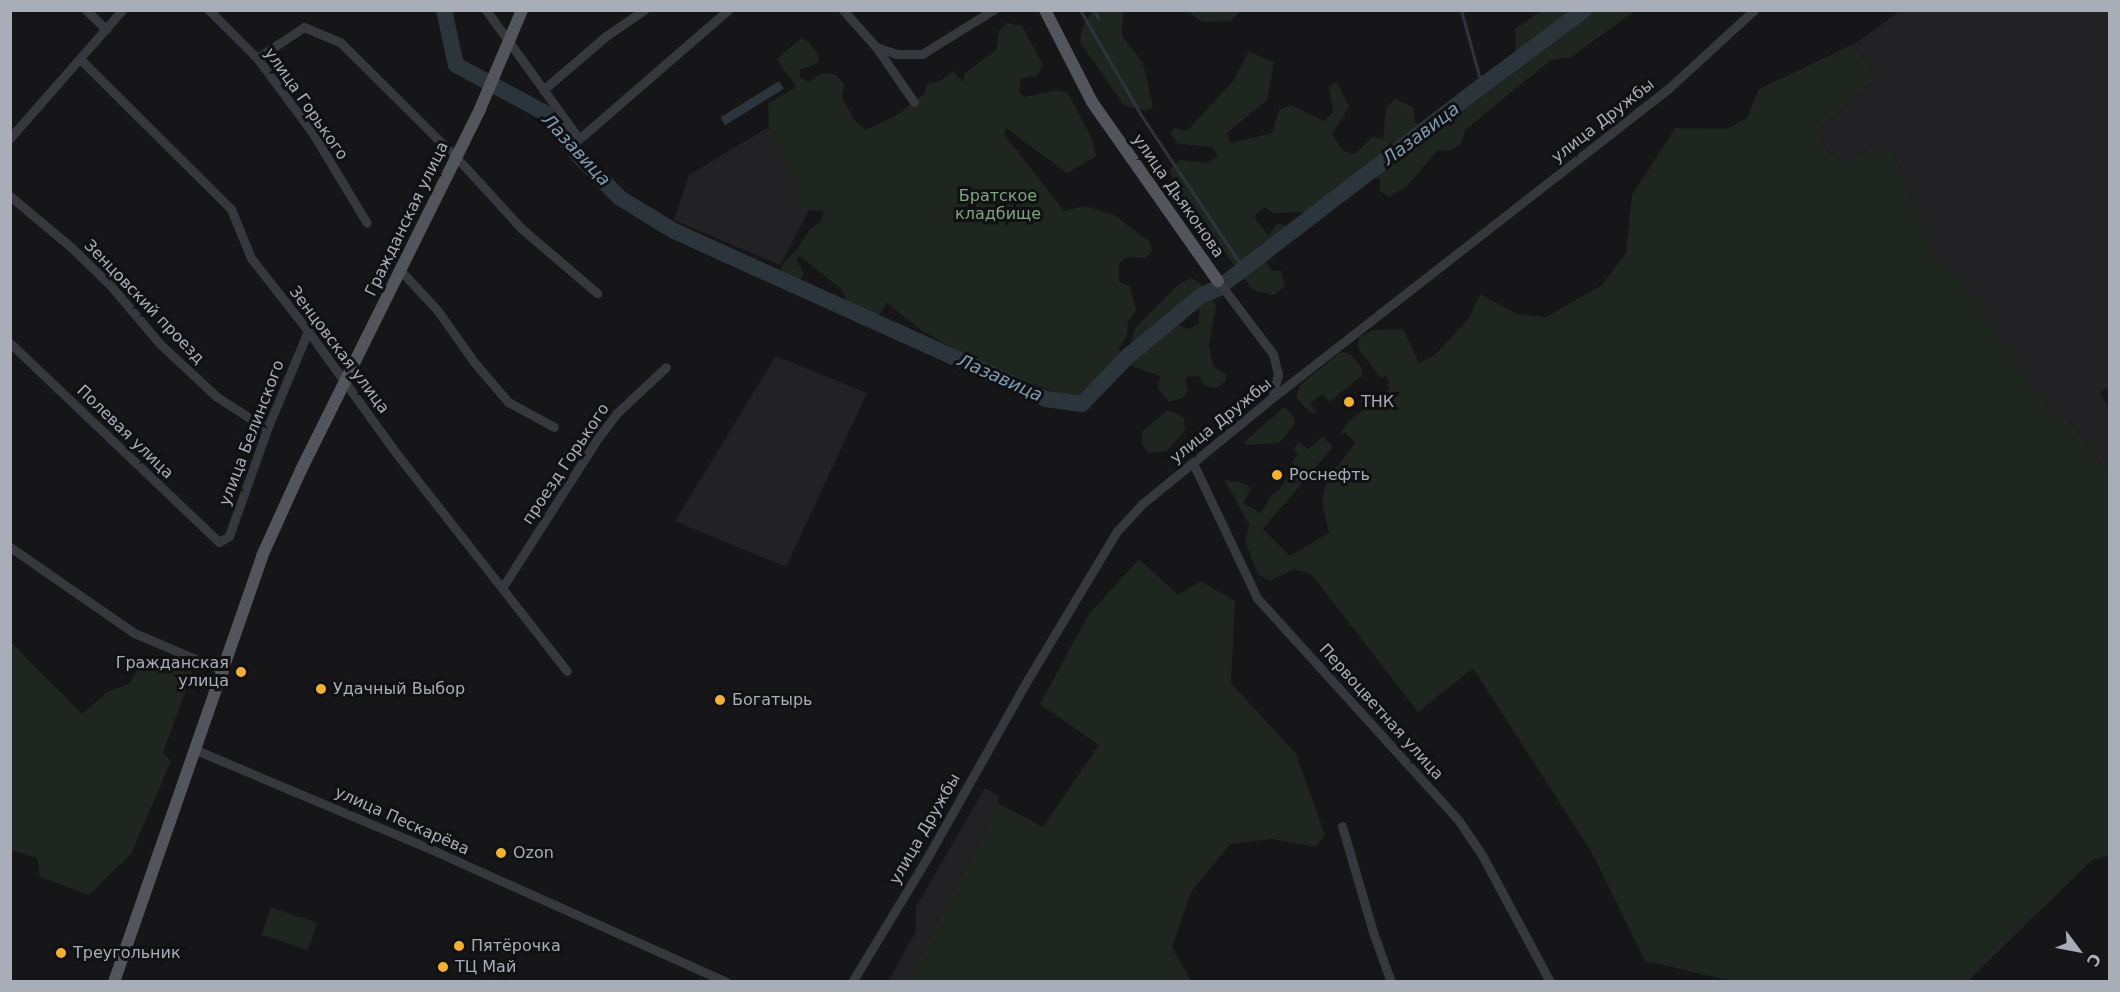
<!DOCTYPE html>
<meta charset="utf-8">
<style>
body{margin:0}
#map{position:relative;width:2120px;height:992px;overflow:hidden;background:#161618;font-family:"DejaVu Sans",sans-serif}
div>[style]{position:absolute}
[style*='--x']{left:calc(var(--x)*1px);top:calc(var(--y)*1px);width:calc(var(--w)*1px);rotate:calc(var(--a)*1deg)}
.built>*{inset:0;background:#222225}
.green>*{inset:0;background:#1e261f;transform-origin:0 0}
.water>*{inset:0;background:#2c353c;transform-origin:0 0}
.stream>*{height:3px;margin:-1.5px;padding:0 1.5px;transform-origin:1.5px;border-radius:1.5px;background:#2c353c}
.river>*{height:16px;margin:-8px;padding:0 8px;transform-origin:8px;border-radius:8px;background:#2c353c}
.minor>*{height:9px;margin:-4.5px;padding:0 4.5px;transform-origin:4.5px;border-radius:4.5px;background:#37383d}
.major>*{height:12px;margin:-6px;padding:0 6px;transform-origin:6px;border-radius:6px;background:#53555c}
.dots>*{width:16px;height:16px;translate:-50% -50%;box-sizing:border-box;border:3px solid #111113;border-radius:50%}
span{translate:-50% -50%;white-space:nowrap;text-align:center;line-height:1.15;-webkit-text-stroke:6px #111113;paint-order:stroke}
.street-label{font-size:16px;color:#a8adb8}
.park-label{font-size:16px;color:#7fa381}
.poi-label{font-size:16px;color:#a8adb8}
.left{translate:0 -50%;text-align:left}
.right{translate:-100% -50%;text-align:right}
.water-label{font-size:18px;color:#7f9bb3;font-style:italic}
.frame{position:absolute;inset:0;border:12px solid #a8adb8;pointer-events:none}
.north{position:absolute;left:2048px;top:920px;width:60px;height:60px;-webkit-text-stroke:4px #111113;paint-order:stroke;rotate:122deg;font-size:16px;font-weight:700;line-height:24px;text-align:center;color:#a8adb8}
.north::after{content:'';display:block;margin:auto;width:21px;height:27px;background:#a8adb8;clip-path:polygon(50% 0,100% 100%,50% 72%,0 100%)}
</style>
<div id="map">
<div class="built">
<i style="clip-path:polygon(2107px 10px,2109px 13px,2110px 392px,2106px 388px,2100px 393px,2109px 408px,2109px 476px,2063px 413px,2055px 418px,1957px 270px,1939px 262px,1892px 150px,1871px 148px,1844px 164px,1827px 151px,1819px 129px,1876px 78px,1854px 44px,1900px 11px)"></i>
<i style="clip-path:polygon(767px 128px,820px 189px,780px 265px,674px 220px,689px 175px)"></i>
<i style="clip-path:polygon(776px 356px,867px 393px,786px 567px,675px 521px)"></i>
<i style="clip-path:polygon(985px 788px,999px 796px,998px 803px,907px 981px,888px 982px,916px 931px,916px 907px)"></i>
</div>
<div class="green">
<i style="clip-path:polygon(1093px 10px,1123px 11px,1122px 36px,1143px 63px,1153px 107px,1147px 111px,1124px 105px,1080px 42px,1082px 28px)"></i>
<i style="clip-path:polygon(1543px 10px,1635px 11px,1571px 57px,1551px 60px,1465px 130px,1461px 144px,1449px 151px,1438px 150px,1406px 187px,1389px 197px,1380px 191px,1380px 179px,1356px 177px,1306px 212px,1273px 213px,1264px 207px,1254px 216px,1268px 236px,1277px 224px,1285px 225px,1291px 235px,1266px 262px,1272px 271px,1281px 271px,1285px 285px,1274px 295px,1253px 290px,1182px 197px,1169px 171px,1179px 160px,1208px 163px,1218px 156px,1213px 147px,1178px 144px,1170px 133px,1175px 128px,1187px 131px,1232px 82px,1249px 52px,1274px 62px,1267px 100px,1227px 133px,1230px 143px,1272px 133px,1279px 110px,1291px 105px,1324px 121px,1333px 112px,1329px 86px,1337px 82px,1349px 107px,1332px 134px,1343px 151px,1355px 154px,1372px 137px,1383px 139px,1386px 108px,1395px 99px,1413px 107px,1415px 123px,1426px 125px,1516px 54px,1515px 29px)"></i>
<i style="clip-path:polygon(1240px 11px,1231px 21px,1202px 22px,1187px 11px)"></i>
<i style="clip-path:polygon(1007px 23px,1022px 26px,1043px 65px,1036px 76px,1021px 78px,1019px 92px,1025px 97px,1056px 90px,1068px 93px,1091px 137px,1096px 156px,1067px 173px,1006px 128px,1004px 134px,1064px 211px,1085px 206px,1114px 215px,1150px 242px,1152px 251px,1146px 258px,1126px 257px,1119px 264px,1119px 282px,1130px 286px,1136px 310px,1128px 322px,1127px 335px,1119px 348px,1122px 360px,1111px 366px,1078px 401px,1032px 383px,1018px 385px,921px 330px,887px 303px,879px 315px,871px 317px,847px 302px,841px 289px,800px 256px,796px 259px,804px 273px,800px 281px,790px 281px,781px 274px,781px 266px,797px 249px,810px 229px,822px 221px,823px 211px,805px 210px,796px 199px,796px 184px,769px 137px,768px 104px,796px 87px,777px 59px,801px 38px,809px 42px,819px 56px,818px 63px,800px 70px,800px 77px,809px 82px,822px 73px,836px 75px,844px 84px,842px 98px,855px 121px,866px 130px,897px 115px,924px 94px,927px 84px,940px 81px,953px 71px,963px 82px,965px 73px,996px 50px,999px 31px)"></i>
<i style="clip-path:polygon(1854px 44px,1876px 78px,1819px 129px,1827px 151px,1844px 164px,1871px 148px,1892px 150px,1939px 261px,1957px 269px,2055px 418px,2063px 413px,2109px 476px,2109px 856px,2092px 860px,1968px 981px,1732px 981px,1645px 961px,1592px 853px,1473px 668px,1418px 712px,1312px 575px,1294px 569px,1270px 581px,1258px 574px,1245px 542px,1249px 524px,1224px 480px,1244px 483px,1251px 489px,1243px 503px,1261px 513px,1272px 494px,1278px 491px,1291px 472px,1301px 475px,1303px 473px,1292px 462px,1298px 454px,1293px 449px,1299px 442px,1308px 449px,1323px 436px,1333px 447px,1263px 529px,1290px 556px,1329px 533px,1322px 502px,1327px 480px,1355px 443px,1345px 432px,1341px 435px,1342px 430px,1349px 421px,1389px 389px,1387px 385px,1390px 382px,1385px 376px,1381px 378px,1358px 348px,1359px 337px,1373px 330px,1403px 329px,1419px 363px,1435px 355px,1469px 318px,1480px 294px,1517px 314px,1546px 317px,1602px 285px,1626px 253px,1632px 195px,1675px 128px,1726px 129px,1747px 118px,1759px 89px)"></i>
<i style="clip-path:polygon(1192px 278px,1202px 285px,1201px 292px,1175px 314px,1180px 326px,1189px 329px,1199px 323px,1199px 308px,1203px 299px,1212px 298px,1216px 305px,1209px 345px,1213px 366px,1226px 374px,1225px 382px,1216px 388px,1205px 386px,1199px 376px,1185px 377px,1188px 390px,1183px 398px,1169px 402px,1158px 388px,1160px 376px,1132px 366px,1126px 355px,1136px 327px,1179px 284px)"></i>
<i style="clip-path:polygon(1341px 352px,1350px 354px,1362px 368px,1362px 376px,1329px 402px,1322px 394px,1310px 403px,1317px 413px,1309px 412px,1296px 397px,1300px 385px)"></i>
<i style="clip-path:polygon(1284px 407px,1294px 417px,1295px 423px,1285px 437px,1278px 443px,1247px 445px,1244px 442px)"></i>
<i style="clip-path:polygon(1168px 410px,1184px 417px,1185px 430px,1167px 451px,1149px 453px,1142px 444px,1142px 431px)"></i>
<i style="clip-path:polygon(1139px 559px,1178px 595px,1201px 581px,1235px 601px,1231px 683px,1296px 754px,1325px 835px,1315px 847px,1273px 839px,1230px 844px,1191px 892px,1172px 947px,1191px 981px,907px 981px,998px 803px,1043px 827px,1099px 745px,1040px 704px,1089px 614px)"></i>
<i style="clip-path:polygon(11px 642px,82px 714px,106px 693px,130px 683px,137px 670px,194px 667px,163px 753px,171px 761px,131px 854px,89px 895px,40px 877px,37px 858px,14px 851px,11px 854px)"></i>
<i style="left:271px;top:907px;width:49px;height:29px;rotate:19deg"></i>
</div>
<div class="water">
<i style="left:779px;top:81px;width:9px;height:69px;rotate:58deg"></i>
</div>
<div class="stream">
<i style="--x:1080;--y:10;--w:121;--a:59.8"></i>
<i style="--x:1141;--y:115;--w:184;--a:56.3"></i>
<i style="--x:1094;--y:10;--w:9;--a:63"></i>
<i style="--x:1461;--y:10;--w:79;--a:74.6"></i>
</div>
<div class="river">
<i style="--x:444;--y:10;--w:56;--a:77.7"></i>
<i style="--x:456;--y:65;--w:101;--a:28.3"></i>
<i style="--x:545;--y:113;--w:56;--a:51.5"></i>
<i style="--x:580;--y:157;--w:57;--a:45.7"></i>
<i style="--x:620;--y:198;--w:63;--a:31.4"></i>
<i style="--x:674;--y:231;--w:408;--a:24.3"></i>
<i style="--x:1046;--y:399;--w:36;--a:8"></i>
<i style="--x:1082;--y:404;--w:65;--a:-46.2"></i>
<i style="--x:1127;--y:357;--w:97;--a:-39.6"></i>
<i style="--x:1202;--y:295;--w:16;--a:-22"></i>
<i style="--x:1217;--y:289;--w:334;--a:-37.5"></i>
<i style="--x:1482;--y:86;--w:127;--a:-36.7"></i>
</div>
<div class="minor">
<i style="--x:86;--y:10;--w:28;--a:44"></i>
<i style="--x:209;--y:10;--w:68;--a:45"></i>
<i style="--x:257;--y:58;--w:92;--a:53.4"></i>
<i style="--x:312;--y:132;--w:106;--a:58.9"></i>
<i style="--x:486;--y:10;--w:159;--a:54.2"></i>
<i style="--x:579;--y:139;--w:197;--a:-40.9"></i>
<i style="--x:843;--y:10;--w:50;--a:48.3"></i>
<i style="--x:876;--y:47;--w:67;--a:55.4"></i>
<i style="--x:876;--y:47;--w:21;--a:19"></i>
<i style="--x:896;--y:54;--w:26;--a:0"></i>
<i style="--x:922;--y:54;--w:84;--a:-31.8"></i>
<i style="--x:257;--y:58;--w:56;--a:-33.4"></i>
<i style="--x:304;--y:27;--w:39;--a:23"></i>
<i style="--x:340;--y:42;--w:163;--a:44.8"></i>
<i style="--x:456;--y:157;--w:98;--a:47.5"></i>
<i style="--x:522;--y:229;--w:99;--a:40.5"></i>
<i style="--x:80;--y:59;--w:213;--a:44.8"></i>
<i style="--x:231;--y:209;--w:53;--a:67.8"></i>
<i style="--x:251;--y:258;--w:93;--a:52"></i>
<i style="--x:308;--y:331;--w:150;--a:54.2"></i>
<i style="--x:396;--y:453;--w:277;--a:51.9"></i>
<i style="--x:543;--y:90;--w:83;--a:-40.6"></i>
<i style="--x:606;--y:36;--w:46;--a:-34.4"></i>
<i style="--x:10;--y:138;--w:170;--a:-48.8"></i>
<i style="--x:10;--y:196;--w:81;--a:40"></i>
<i style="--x:72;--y:248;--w:54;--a:44.3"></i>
<i style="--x:111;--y:286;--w:76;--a:49.8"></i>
<i style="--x:160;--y:344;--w:78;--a:42.9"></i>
<i style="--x:217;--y:397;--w:59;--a:32.6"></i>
<i style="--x:401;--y:271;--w:54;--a:47.2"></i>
<i style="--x:438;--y:311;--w:62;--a:54.8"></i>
<i style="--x:474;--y:362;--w:52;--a:49.6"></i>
<i style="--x:508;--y:402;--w:52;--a:28.5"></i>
<i style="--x:1218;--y:281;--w:91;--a:53"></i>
<i style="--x:1273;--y:354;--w:21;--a:76"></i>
<i style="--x:1278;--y:374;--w:25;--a:104"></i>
<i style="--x:10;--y:343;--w:289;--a:43.6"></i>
<i style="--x:219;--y:542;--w:12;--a:-31"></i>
<i style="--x:229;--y:536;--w:114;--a:-70.4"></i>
<i style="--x:267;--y:429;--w:106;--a:-67.3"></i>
<i style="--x:1193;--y:463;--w:149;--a:64.6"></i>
<i style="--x:1257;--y:598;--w:301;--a:47.8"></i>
<i style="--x:1459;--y:821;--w:41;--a:55.9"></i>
<i style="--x:1482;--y:855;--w:144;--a:61.8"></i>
<i style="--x:10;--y:547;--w:151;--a:34.7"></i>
<i style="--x:134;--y:633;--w:98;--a:22.9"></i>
<i style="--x:502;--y:588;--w:178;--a:-57.4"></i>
<i style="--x:598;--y:438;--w:31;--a:-53"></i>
<i style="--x:617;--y:413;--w:67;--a:-43.2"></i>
<i style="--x:196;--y:750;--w:262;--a:22.9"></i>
<i style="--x:437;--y:852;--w:317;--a:24.2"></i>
<i style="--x:1342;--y:826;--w:110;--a:73.7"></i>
<i style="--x:1373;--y:932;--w:53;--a:70.2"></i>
<i style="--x:852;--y:982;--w:143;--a:-58.8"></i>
<i style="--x:926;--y:860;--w:208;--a:-60.6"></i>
<i style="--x:1028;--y:679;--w:173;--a:-59"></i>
<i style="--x:1117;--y:531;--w:37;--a:-47"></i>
<i style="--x:1142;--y:504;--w:168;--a:-39.2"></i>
<i style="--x:1272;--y:398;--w:504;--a:-37.98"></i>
<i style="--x:1669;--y:88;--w:115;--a:-42.5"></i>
</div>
<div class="major">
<i style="--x:1045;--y:10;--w:103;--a:62.9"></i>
<i style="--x:1092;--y:102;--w:219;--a:54.9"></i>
<i style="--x:114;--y:982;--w:451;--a:-70.8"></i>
<i style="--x:262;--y:556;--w:94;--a:-65.6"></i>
<i style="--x:301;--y:470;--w:403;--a:-63.6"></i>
<i style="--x:480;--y:109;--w:108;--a:-67"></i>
</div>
<div class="dots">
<i style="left:1349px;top:402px;background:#f2b134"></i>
<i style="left:1277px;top:475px;background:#f2b134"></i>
<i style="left:241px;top:672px;background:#f2b134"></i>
<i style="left:321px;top:689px;background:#f2b134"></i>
<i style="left:720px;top:700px;background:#f2b134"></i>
<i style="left:501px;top:853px;background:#f2b134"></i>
<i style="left:459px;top:946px;background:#f2b134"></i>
<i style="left:61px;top:953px;background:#f2b134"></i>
<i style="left:443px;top:967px;background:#f2b134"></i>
</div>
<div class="street-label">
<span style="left:306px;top:104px;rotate:55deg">улица Горького</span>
<span style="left:1603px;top:121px;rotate:-38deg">улица Дружбы</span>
<span style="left:1178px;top:196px;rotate:55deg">улица Дьяконова</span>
<span style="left:407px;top:219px;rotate:-64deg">Гражданская улица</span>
<span style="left:144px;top:302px;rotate:46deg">Зенцовский проезд</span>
<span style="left:339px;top:350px;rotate:53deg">Зенцовская улица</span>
<span style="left:1221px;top:421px;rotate:-39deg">улица Дружбы</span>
<span style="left:125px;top:432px;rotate:44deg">Полевая улица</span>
<span style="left:252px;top:433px;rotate:-69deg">улица Белинского</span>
<span style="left:566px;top:464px;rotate:-56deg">проезд Горького</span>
<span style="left:1381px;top:712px;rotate:48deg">Первоцветная улица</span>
<span style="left:402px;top:821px;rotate:24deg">улица Пескарёва</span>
<span style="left:925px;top:829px;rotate:-60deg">улица Дружбы</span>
</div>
<div class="park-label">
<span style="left:998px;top:205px">Братское<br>кладбище</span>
</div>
<div class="poi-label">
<span class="left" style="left:1361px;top:402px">ТНК</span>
<span class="left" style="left:1289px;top:475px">Роснефть</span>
<span class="right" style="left:229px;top:672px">Гражданская<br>улица</span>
<span class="left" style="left:333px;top:689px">Удачный Выбор</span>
<span class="left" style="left:732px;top:700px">Богатырь</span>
<span class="left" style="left:513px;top:853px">Ozon</span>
<span class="left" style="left:471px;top:946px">Пятёрочка</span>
<span class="left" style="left:73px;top:953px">Треугольник</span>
<span class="left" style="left:455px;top:967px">ТЦ Май</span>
</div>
<div class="water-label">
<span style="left:1421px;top:134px;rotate:-37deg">Лазавица</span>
<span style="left:576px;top:150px;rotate:47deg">Лазавица</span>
<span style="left:1000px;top:378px;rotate:24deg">Лазавица</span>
</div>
<div class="frame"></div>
<div class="north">С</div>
</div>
